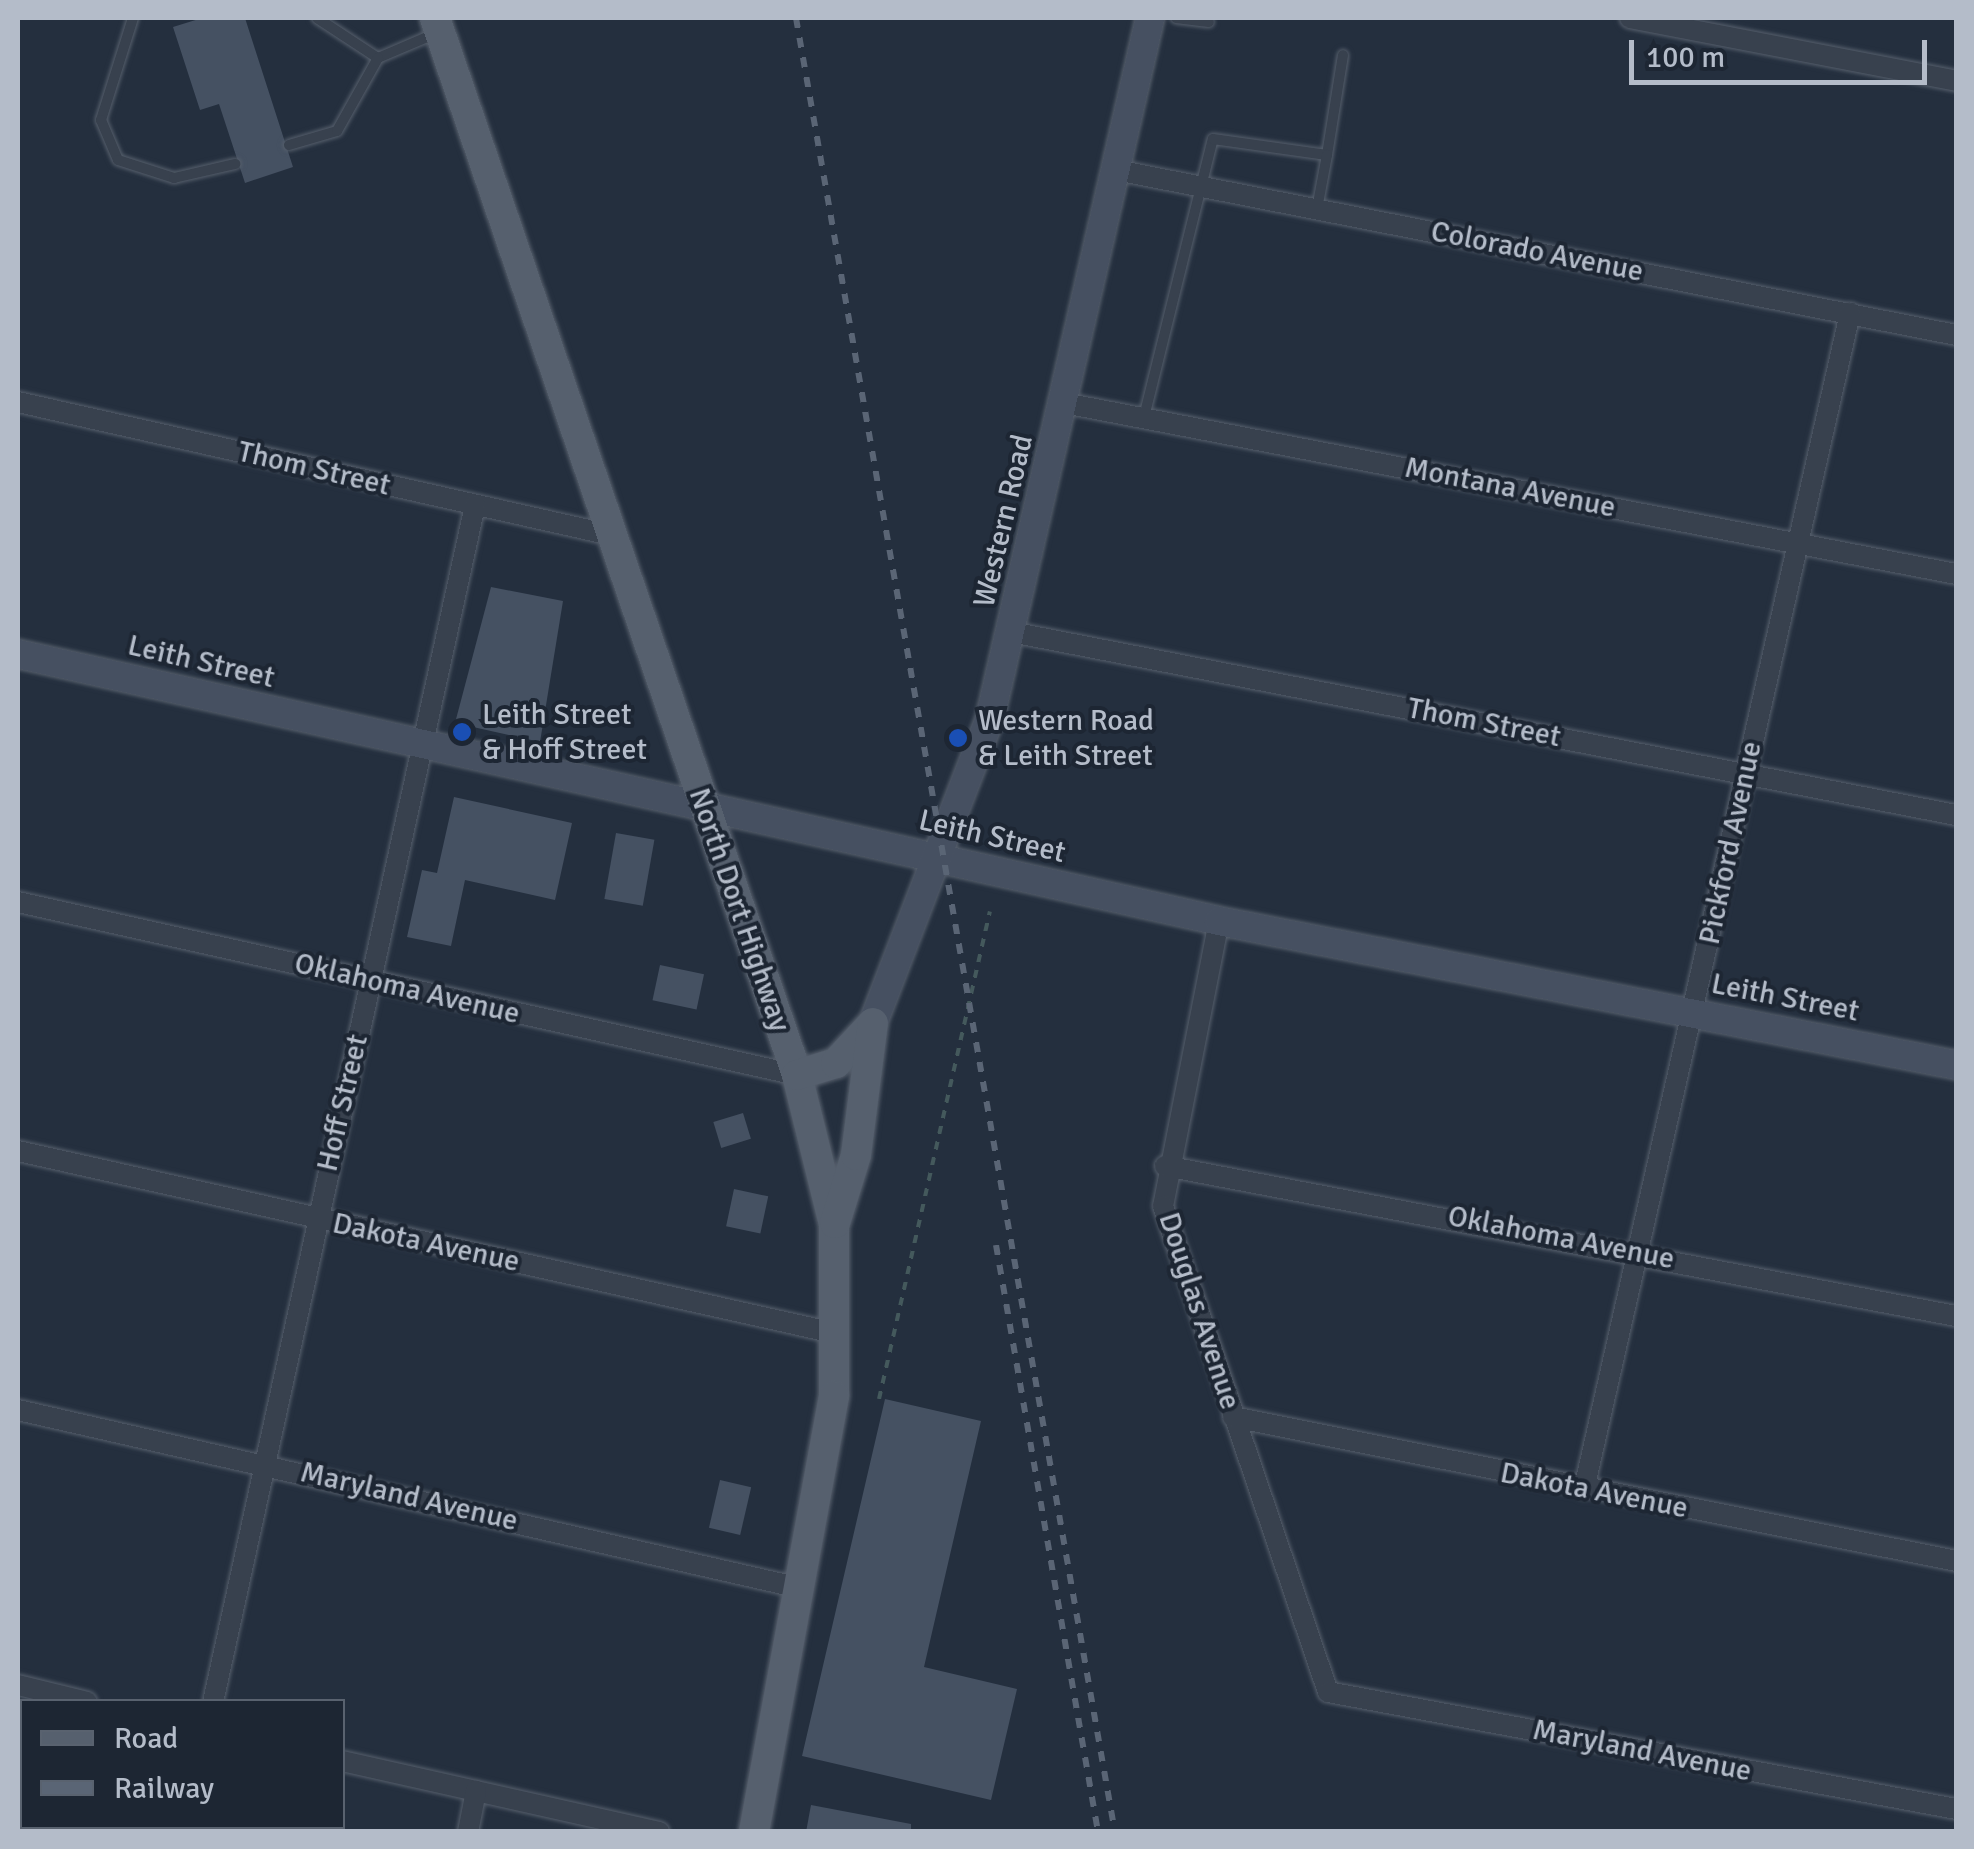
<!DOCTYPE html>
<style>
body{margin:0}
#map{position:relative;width:1974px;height:1849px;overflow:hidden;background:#242f3e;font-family:Signika,sans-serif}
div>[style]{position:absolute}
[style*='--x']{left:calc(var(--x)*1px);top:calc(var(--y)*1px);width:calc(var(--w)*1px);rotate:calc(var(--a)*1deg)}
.building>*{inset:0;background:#455162;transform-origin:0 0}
.path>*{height:4px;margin-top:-2px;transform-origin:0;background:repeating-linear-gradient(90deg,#44595c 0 8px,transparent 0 16px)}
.roads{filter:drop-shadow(0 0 2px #565f6c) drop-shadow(0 0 2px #565f6c)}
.lane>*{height:10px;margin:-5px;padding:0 5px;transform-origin:5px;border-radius:5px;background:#38414e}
.street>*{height:20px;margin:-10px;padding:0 10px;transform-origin:10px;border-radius:10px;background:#38414e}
.secondary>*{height:28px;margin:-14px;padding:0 14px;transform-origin:14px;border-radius:14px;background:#465061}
.primary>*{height:30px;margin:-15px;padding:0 15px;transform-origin:15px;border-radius:15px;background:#56606e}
.rail>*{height:6px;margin-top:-3px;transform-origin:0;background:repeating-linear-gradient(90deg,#5a6575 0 10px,transparent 0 20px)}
.dots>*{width:28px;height:28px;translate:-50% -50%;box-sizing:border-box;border:5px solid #1d2633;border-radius:50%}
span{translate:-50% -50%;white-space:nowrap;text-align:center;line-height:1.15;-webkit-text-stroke:8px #1d2633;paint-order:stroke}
.street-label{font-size:30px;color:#b4bcc9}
.poi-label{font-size:30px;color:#b4bcc9}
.left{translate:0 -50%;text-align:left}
.frame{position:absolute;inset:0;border:20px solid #b4bcc9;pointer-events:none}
.legend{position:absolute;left:20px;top:1699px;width:325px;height:130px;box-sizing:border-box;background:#1d2633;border:2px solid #59626f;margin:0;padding:12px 18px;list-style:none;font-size:30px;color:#b4bcc9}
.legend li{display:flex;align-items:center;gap:20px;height:50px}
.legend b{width:50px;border:2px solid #59626f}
.scale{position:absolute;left:1629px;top:40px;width:298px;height:45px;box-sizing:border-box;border:5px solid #b4bcc9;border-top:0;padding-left:12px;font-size:30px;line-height:35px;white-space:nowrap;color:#b4bcc9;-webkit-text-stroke:8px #1d2633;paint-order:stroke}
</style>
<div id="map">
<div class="building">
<i style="clip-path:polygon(202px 18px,245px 18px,293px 167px,245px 183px,219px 104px,200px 110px,173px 27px)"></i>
<i style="clip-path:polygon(491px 587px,563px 601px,540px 742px,455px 723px)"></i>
<i style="clip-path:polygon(454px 797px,572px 823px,555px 900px,465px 880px,451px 946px,407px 937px,422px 870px,437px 873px)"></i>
<i style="left:616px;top:833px;width:39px;height:67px;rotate:10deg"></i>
<i style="left:660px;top:965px;width:45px;height:36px;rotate:12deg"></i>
<i style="left:743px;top:1113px;width:27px;height:31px;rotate:73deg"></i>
<i style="left:734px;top:1189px;width:35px;height:38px;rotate:12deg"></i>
<i style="clip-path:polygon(885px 1399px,981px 1421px,924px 1667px,1017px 1689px,991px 1800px,802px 1756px)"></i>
<i style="left:720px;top:1480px;width:32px;height:49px;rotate:13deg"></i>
<i style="clip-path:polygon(811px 1805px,911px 1824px,911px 1832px,806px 1832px)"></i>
</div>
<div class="path">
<i style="--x:879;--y:1399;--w:500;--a:-77.19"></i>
</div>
<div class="roads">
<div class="lane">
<i style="--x:133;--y:18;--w:107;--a:107.4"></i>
<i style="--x:101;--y:120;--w:43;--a:67"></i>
<i style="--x:118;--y:160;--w:59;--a:17.8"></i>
<i style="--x:174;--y:178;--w:63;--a:-12.9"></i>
<i style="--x:317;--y:18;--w:73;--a:33.3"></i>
<i style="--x:378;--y:58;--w:66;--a:-23.1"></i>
<i style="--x:1176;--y:18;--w:33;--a:7"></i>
<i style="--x:289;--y:145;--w:50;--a:-16.3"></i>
<i style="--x:337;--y:131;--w:84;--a:-60.7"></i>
<i style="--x:1327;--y:155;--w:101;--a:-80.9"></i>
<i style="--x:1144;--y:417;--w:286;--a:-76.1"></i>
<i style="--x:1213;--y:139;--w:115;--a:8"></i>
<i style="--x:1327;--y:155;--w:55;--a:100.5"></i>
</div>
<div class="street">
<i style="--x:1630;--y:18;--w:332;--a:10.9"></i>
<i style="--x:1116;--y:170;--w:856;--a:11.11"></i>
<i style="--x:18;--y:402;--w:608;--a:12.64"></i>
<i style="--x:1064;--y:403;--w:908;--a:10.85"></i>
<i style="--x:1011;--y:632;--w:963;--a:10.96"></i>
<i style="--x:18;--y:902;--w:798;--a:12.52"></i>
<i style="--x:1219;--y:921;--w:290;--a:101.1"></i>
<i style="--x:1163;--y:1206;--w:513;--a:71.25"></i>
<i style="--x:1328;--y:1692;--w:639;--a:10.55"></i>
<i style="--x:18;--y:1151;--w:836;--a:12.57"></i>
<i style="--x:1165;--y:1166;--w:805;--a:10.74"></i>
<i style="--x:18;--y:1410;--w:802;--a:12.82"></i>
<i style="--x:1233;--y:1417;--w:737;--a:11.26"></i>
<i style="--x:1584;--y:1489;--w:1206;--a:-77.25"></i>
<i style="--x:18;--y:1685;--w:71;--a:13.8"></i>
<i style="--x:213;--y:1702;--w:1225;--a:-77.65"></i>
<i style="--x:342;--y:1761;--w:325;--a:12.6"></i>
<i style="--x:187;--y:1832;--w:6;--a:-81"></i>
<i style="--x:468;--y:1832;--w:42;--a:-79"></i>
</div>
<div class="secondary">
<i style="--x:18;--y:654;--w:1230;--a:12.53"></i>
<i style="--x:1219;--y:921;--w:751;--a:11.06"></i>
<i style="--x:873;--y:1023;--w:327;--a:-69"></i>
<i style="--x:990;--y:718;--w:718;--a:-77.12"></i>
</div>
<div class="primary">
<i style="--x:435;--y:18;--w:1117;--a:71.09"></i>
<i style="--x:797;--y:1075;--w:154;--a:76.1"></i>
<i style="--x:834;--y:1225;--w:171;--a:90"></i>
<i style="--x:834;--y:1396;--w:443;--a:100.4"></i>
<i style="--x:797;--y:1075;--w:41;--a:-17.1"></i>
<i style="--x:836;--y:1063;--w:54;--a:-47.2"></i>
<i style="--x:835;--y:1223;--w:71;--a:-72.8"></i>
<i style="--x:856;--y:1155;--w:133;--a:-82.7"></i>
</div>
</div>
<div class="rail">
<i style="--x:796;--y:18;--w:1842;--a:80.03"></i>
<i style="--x:996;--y:1245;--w:596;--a:80.14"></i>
</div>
<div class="dots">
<i style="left:462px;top:732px;background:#1a4fb4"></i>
<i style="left:958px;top:738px;background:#1a4fb4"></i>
</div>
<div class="street-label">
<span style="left:1537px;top:252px;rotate:11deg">Colorado Avenue</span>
<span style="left:314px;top:469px;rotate:13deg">Thom Street</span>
<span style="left:1510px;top:488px;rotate:11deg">Montana Avenue</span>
<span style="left:1004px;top:521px;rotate:-77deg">Western Road</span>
<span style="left:201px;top:662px;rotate:13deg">Leith Street</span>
<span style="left:1484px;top:723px;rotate:11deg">Thom Street</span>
<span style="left:992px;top:837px;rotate:13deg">Leith Street</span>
<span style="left:1731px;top:843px;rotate:-78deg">Pickford Avenue</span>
<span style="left:739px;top:910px;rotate:71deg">North Dort Highway</span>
<span style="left:407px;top:989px;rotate:13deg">Oklahoma Avenue</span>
<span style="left:1785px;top:998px;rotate:11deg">Leith Street</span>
<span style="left:343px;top:1103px;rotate:-77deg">Hoff Street</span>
<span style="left:1561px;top:1238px;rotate:11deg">Oklahoma Avenue</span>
<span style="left:426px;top:1243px;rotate:12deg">Dakota Avenue</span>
<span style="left:1199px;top:1311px;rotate:72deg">Douglas Avenue</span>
<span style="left:1594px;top:1491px;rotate:11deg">Dakota Avenue</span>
<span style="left:409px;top:1497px;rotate:13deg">Maryland Avenue</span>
<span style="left:1642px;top:1751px;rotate:11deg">Maryland Avenue</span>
</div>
<div class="poi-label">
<span class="left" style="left:482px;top:732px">Leith Street<br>&amp; Hoff Street</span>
<span class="left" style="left:978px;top:738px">Western Road<br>&amp; Leith Street</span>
</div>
<div class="frame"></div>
<ul class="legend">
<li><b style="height:12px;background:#56606e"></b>Road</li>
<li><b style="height:12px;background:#5a6575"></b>Railway</li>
</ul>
<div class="scale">100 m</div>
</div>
